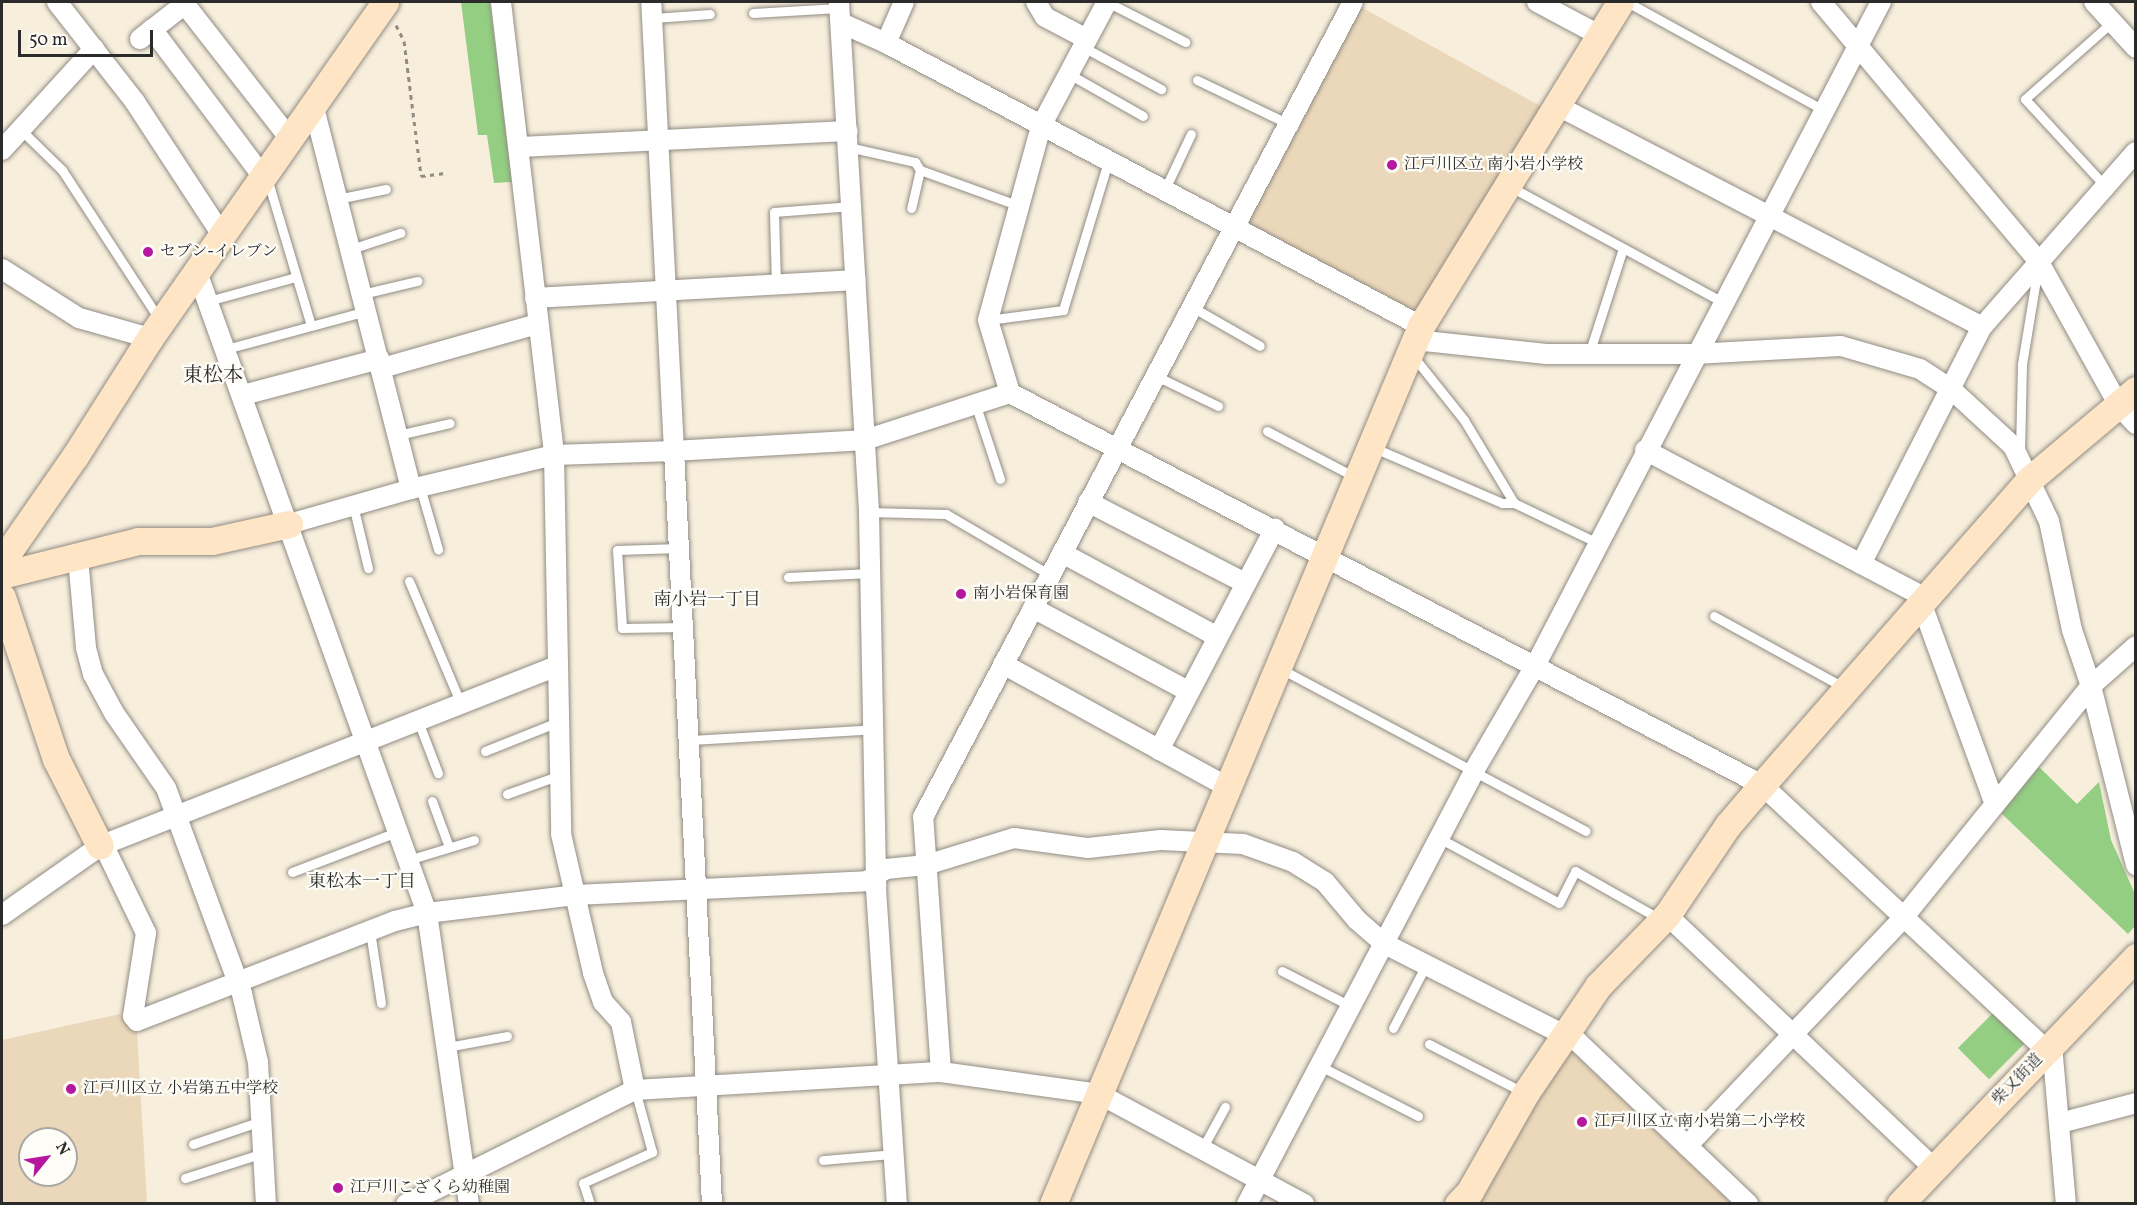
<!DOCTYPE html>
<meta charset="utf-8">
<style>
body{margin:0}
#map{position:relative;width:2137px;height:1205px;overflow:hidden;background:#f7eedc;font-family:Vollkorn,"Noto Serif JP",serif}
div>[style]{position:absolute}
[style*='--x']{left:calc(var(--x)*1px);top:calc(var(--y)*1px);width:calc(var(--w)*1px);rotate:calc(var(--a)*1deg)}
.built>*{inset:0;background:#ebd8ba}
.green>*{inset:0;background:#93ce82;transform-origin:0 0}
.path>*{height:3px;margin-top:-1.5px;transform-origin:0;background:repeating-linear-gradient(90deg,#918c84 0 4.5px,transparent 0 9px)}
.roads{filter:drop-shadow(0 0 2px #918c84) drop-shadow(0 0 2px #918c84)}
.lane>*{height:9px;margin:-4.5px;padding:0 4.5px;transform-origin:4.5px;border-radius:4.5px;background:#fff}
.street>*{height:20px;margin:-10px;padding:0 10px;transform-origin:10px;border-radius:10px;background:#fff}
.secondary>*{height:27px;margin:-13.5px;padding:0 13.5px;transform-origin:13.5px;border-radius:13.5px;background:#fde5c5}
.dots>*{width:16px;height:16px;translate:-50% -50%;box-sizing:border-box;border:3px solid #fdfcf7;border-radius:50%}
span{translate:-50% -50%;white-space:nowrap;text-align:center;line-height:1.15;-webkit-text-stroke:4.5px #fdfcf7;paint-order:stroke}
.poi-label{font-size:16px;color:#2b2b2b}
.left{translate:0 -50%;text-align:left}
.street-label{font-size:16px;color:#2b2b2b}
.neighbourhood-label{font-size:18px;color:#2b2b2b}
.quarter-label{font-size:20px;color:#2b2b2b}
.frame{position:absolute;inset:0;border:3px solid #2b2b2b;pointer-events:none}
.north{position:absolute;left:18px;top:1127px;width:60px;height:60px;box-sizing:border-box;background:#fdfcf7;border:2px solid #a9a8a5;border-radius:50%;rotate:60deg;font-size:16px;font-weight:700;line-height:24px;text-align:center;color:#2b2b2b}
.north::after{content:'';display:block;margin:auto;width:21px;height:27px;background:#b5179e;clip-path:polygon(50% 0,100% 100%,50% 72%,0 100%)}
.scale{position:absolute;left:18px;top:30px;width:135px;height:27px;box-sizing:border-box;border:3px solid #2b2b2b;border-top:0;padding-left:8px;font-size:18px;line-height:21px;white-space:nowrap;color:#2b2b2b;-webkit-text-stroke:4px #fdfcf7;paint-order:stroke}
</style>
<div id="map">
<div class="built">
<i style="clip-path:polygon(1359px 6px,1544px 108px,1415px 316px,1250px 228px,1247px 222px)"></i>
<i style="clip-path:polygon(evenodd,120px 1014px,137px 1032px,147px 1203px,2px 1203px,2px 1040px,120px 1014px,30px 1139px,66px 1139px,66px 1175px,30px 1175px,30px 1139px)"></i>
<i style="clip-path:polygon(1570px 1050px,1731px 1203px,1468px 1204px,1527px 1103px)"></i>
</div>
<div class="green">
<i style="clip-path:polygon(461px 2px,490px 2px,512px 182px,494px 183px,487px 135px,478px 135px)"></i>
<i style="clip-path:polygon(2039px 767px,2077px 804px,2099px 782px,2111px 840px,2135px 894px,2135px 926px,2128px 934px,2001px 813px)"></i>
<i style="left:1994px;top:1012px;width:44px;height:51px;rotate:45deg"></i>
</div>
<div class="path">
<i style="--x:396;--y:25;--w:18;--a:63"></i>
<i style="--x:404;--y:41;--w:136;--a:82.8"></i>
<i style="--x:421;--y:176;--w:24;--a:-7"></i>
</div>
<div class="roads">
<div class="lane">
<i style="--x:1107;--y:2;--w:88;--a:27.1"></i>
<i style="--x:1627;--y:2;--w:226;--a:28.8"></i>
<i style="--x:753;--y:13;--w:86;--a:-3.3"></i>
<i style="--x:653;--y:18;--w:57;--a:-4"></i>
<i style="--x:1083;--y:47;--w:89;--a:28.3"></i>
<i style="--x:1069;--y:74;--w:85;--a:29.6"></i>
<i style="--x:1197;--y:80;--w:102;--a:25.6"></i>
<i style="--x:20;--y:129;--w:59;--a:44.3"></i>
<i style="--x:62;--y:170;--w:178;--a:56.9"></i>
<i style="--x:848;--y:147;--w:69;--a:12.6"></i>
<i style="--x:915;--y:162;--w:9;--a:58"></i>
<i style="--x:920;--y:170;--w:39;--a:103"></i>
<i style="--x:920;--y:170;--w:106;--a:19.8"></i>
<i style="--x:267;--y:178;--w:154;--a:73.4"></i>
<i style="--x:1509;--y:186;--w:243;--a:28.5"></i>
<i style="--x:2105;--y:186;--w:118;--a:-132.6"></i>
<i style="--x:2025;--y:99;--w:116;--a:-41.5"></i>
<i style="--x:1164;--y:191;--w:63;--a:-64.7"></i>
<i style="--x:337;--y:199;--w:50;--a:-11.5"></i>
<i style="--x:351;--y:249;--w:52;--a:-18.1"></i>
<i style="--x:776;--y:284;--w:72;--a:-91.6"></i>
<i style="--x:774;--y:212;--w:78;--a:-4.4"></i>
<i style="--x:362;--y:294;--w:57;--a:-13.3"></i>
<i style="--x:208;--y:301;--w:91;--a:-15.3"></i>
<i style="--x:1192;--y:307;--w:78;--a:29.8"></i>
<i style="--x:988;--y:320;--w:76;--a:-7.6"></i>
<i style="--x:1063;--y:310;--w:155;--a:-73.1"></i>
<i style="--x:226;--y:349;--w:146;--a:-15.1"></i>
<i style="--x:1589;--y:354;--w:111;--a:-72.2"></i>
<i style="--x:1413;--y:356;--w:82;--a:51.4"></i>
<i style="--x:1464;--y:420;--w:97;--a:58.9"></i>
<i style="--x:1514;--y:503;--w:93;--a:25.5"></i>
<i style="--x:1156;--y:376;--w:69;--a:25.8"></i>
<i style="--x:975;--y:403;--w:80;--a:71.8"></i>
<i style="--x:1267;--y:431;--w:99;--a:27.6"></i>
<i style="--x:398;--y:435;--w:53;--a:-13"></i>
<i style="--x:1372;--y:447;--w:142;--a:23.3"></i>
<i style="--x:1502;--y:503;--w:12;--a:0"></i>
<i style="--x:2020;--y:452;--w:88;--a:-88.7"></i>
<i style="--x:2022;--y:364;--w:92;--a:-80.6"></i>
<i style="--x:420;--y:487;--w:65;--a:73.8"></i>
<i style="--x:353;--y:505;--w:65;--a:76.6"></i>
<i style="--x:869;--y:512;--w:77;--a:1.5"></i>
<i style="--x:946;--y:514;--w:121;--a:30.4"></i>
<i style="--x:680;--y:548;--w:63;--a:178.2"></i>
<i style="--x:617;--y:550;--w:78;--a:86.3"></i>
<i style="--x:622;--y:628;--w:63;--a:-0.9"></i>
<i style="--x:788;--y:577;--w:82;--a:-2.8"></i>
<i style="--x:409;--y:581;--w:134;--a:67.1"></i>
<i style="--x:1714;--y:616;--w:147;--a:28.8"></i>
<i style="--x:1281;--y:669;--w:345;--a:28"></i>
<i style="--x:418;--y:721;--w:56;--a:69"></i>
<i style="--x:691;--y:740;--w:183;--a:-3.4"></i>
<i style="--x:485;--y:751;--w:79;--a:-21.7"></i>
<i style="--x:507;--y:794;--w:56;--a:-19.7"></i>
<i style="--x:432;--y:801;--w:49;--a:69.7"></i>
<i style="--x:1439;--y:838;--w:136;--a:28.4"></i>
<i style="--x:1559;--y:903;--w:36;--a:-63"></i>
<i style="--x:1575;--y:871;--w:98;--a:29.5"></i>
<i style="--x:408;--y:860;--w:69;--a:-16.9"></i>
<i style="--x:292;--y:872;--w:112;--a:-20.9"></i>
<i style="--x:370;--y:931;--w:73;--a:81.3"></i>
<i style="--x:1282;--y:971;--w:79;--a:27.2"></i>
<i style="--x:1393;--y:1028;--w:73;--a:-62.4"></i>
<i style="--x:1429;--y:1044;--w:106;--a:27.1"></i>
<i style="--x:447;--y:1047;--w:61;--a:-10.4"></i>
<i style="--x:1320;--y:1066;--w:110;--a:27"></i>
<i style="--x:193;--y:1144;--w:72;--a:-18.7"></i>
<i style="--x:1202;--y:1149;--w:48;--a:-61.3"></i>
<i style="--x:823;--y:1160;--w:70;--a:-4.9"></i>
<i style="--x:185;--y:1178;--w:82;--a:-17.8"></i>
<i style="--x:590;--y:1204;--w:22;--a:-108"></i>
<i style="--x:583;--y:1183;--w:76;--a:-24.2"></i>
<i style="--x:652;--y:1152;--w:64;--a:-105.3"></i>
</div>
<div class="street">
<i style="--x:57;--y:2;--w:127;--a:52"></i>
<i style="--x:135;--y:102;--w:159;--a:56.8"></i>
<i style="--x:183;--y:2;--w:175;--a:52"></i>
<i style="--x:501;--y:2;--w:456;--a:83.3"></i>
<i style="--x:554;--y:455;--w:379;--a:88.9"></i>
<i style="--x:561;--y:834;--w:143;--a:77"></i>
<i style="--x:593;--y:973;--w:31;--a:71"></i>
<i style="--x:603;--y:1002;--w:27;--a:48"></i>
<i style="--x:621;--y:1022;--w:69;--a:78.4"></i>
<i style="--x:839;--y:2;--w:511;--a:86.63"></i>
<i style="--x:869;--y:512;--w:377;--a:88.9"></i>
<i style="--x:876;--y:889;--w:316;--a:86.2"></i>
<i style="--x:1036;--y:2;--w:17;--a:59"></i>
<i style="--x:1045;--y:17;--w:47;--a:27.6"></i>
<i style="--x:1537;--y:2;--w:70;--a:28"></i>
<i style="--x:1821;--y:2;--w:339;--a:50"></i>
<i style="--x:2039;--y:262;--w:165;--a:60.9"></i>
<i style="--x:2119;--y:406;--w:25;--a:47"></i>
<i style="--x:2094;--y:2;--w:62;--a:47.6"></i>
<i style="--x:841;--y:23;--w:49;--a:24"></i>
<i style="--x:886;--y:43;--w:605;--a:27.88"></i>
<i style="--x:152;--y:29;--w:186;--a:53.1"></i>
<i style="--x:140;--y:39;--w:57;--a:-37.9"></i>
<i style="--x:886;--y:43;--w:45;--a:-66.3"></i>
<i style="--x:1556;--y:105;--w:480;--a:27.5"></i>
<i style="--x:314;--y:108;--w:393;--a:75.7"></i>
<i style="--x:520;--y:147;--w:328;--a:-2.8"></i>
<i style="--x:2;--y:150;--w:137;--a:-47.7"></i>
<i style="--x:2;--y:269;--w:91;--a:32.5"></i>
<i style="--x:79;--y:318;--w:74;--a:15.7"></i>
<i style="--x:198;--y:275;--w:678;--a:70.26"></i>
<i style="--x:427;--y:913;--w:294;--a:81.8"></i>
<i style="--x:535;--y:298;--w:321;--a:-3.2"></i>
<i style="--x:1415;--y:340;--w:132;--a:6.1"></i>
<i style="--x:1546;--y:354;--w:148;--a:0"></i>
<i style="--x:1694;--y:354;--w:147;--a:-3.1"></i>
<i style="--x:1841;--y:346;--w:82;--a:16.2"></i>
<i style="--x:1920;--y:369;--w:37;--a:33"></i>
<i style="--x:1951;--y:389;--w:84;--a:42.6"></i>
<i style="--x:2013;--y:446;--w:83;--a:64.4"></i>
<i style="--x:2049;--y:521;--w:111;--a:78.1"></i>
<i style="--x:2072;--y:630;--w:59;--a:71.3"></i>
<i style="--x:2091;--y:686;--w:185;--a:75.9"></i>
<i style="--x:382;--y:368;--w:161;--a:-15.8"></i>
<i style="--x:1010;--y:393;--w:76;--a:-106.8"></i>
<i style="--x:988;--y:320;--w:201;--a:-74.7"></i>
<i style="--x:1041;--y:126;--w:140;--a:-62"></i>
<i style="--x:243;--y:395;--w:141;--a:-14.8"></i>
<i style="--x:1645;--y:450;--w:309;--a:27.8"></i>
<i style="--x:1918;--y:594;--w:224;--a:69.9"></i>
<i style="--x:1088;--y:502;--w:177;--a:27.3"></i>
<i style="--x:289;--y:524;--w:127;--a:-16"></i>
<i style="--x:411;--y:489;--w:147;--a:-13.4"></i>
<i style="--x:554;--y:455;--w:120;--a:-1.9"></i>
<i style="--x:674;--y:451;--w:450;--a:-92.9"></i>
<i style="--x:1062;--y:553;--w:175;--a:28.3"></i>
<i style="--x:78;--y:558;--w:90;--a:84.9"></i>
<i style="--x:86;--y:648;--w:27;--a:75"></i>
<i style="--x:93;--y:674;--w:44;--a:61.7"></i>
<i style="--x:114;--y:713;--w:91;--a:55.3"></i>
<i style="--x:166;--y:788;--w:220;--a:69.7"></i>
<i style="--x:242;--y:994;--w:70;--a:76.8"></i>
<i style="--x:258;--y:1062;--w:142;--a:86.8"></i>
<i style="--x:1861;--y:564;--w:266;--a:-63"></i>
<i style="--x:1982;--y:327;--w:233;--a:-48.7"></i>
<i style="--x:1033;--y:608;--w:176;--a:28.2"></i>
<i style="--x:1003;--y:664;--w:256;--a:28.7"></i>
<i style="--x:1159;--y:750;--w:250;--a:-62.4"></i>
<i style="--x:103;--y:844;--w:99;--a:64.2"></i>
<i style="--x:146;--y:933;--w:84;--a:98.9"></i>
<i style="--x:133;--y:1016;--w:6;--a:51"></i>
<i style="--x:137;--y:1021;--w:277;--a:-21.2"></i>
<i style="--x:395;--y:921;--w:33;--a:-14"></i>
<i style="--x:427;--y:913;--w:149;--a:-6.9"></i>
<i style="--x:575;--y:895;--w:292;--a:-2.7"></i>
<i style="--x:867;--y:881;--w:22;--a:-32"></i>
<i style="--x:886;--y:869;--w:40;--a:-5.7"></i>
<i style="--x:926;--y:865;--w:92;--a:-17.1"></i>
<i style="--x:1014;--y:838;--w:75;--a:7.7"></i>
<i style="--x:1088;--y:848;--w:73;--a:-6.3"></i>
<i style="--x:1161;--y:840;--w:82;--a:2.8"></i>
<i style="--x:1243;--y:844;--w:53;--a:19.8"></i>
<i style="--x:1293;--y:862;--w:38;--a:32"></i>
<i style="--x:1325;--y:882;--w:50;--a:49.9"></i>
<i style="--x:1357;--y:920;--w:37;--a:41"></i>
<i style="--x:1385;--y:944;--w:216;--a:26.9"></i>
<i style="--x:1578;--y:1042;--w:235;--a:43.6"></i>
<i style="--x:2;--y:915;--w:120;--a:-35.1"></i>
<i style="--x:100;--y:846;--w:491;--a:-21.5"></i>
<i style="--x:1667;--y:915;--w:368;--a:43.5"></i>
<i style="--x:2052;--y:1045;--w:160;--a:85"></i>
<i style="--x:941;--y:1072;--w:256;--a:-94"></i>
<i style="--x:923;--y:817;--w:921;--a:-62.18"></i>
<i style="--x:2060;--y:1123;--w:79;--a:-14.7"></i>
<i style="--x:1687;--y:1146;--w:314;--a:-46.5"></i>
<i style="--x:1903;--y:918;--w:299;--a:-51"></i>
<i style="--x:2091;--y:686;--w:60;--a:-41.6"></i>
<i style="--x:406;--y:1204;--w:256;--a:-26.5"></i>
<i style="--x:635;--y:1090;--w:307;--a:-3.4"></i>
<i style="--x:941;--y:1072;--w:160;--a:7.9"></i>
<i style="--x:1099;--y:1094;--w:233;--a:28.2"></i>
<i style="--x:712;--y:1204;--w:754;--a:-92.89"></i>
<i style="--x:674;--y:451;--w:191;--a:-3.3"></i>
<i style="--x:865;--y:440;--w:152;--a:-18"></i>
<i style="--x:1010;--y:393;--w:848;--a:27.53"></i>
<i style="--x:1762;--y:785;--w:388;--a:43"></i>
<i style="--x:1247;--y:1204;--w:491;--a:-62.3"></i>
<i style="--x:1475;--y:769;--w:119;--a:-59.8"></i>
<i style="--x:1535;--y:666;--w:749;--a:-62.48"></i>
</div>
<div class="secondary">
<i style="--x:2;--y:561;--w:128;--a:-55.2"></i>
<i style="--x:75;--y:456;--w:140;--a:-57.6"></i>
<i style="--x:150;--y:338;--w:410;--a:-55"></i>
<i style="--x:2;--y:575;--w:140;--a:-14"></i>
<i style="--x:138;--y:541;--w:74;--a:0"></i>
<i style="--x:212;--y:541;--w:79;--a:-12.4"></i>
<i style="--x:2;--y:597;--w:171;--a:71.6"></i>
<i style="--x:56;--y:759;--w:97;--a:63.2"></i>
<i style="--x:1053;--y:1204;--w:952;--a:-67.26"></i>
<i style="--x:1421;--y:326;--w:380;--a:-58.4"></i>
<i style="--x:1458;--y:1204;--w:18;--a:-47"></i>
<i style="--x:1470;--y:1191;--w:112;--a:-60.4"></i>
<i style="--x:1525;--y:1094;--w:130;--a:-55.9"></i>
<i style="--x:1598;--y:986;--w:99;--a:-45.8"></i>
<i style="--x:1667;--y:915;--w:109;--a:-55.9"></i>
<i style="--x:1728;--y:825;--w:52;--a:-49.6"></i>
<i style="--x:1762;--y:785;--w:405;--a:-48.8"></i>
<i style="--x:2029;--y:480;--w:140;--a:-40.1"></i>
<i style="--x:1900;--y:1204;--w:342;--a:-46.3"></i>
</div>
</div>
<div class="dots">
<i style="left:1392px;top:165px;background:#b5179e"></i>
<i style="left:148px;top:252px;background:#b5179e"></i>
<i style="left:961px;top:594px;background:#b5179e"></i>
<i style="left:71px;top:1089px;background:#b5179e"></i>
<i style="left:1582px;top:1122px;background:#b5179e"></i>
<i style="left:338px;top:1188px;background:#b5179e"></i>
</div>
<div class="poi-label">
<span class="left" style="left:1404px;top:165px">江戸川区立 南小岩小学校</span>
<span class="left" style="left:160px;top:252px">セブン-イレブン</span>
<span class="left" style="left:973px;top:594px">南小岩保育園</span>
<span class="left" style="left:83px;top:1089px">江戸川区立 小岩第五中学校</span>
<span class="left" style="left:1594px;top:1122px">江戸川区立 南小岩第二小学校</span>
<span class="left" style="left:350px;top:1188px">江戸川こざくら幼稚園</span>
</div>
<div class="street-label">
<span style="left:2018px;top:1080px;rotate:-46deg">柴又街道</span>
</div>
<div class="neighbourhood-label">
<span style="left:707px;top:601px">南小岩一丁目</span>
<span style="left:362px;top:883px">東松本一丁目</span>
</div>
<div class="quarter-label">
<span style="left:213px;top:376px">東松本</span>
</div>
<div class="frame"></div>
<div class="north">N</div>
<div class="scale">50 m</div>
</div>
